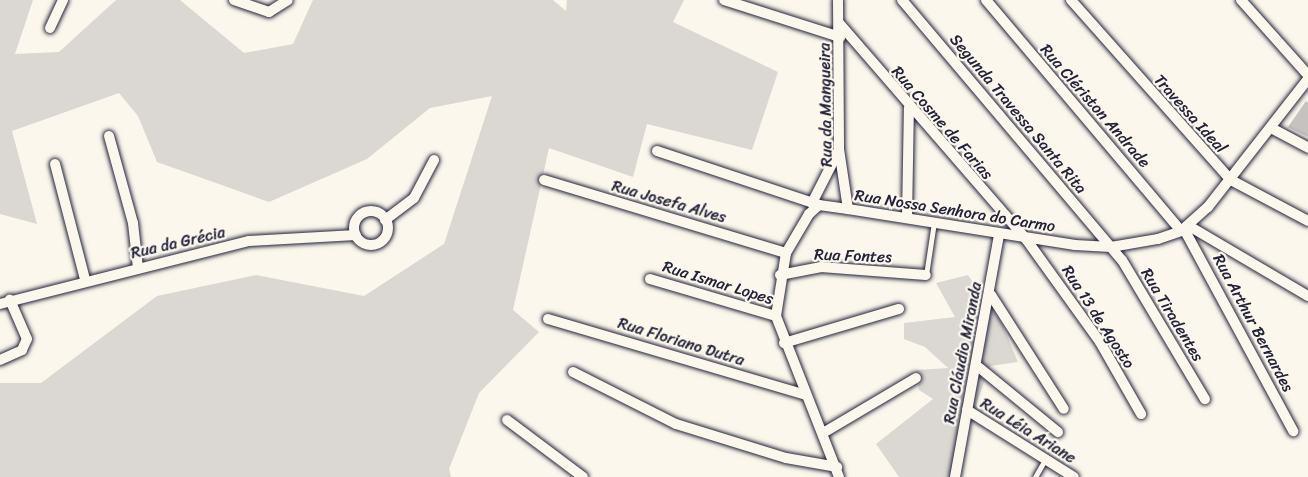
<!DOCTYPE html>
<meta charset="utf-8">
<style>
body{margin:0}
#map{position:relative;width:1308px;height:477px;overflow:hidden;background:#fbf7ec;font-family:Sriracha,sans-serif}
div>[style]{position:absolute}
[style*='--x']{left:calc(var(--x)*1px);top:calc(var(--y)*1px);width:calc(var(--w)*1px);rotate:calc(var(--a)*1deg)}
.green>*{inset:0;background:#dbd8d3}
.building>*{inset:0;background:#c6c2c0}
.roads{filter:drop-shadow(0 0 2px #22223b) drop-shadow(0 0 2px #22223b)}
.service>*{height:5px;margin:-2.5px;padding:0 2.5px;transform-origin:2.5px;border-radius:2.5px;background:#fbf7ec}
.minor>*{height:10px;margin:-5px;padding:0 5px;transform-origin:5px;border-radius:5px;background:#fbf7ec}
.minor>.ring{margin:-5px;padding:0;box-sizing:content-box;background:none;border:10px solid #fbf7ec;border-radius:50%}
span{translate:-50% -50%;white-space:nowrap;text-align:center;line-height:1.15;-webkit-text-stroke:4.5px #fbf7ec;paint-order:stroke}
.street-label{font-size:16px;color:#22223b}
</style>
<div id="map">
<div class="green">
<i style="clip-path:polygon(0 0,33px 0,15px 54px,59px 52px,116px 0,180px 0,244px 53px,293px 44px,313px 0,553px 0,566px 11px,567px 0,684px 0,673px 22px,778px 72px,752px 150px,647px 124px,633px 177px,549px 148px,513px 310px,539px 332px,479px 393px,449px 469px,451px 477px,0 477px,0 383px,41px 383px,157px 296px,256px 275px,364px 296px,444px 244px,492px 96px,430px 108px,367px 159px,269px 202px,157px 162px,138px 116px,119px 93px,12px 131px,37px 224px,0 214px)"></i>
<i style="clip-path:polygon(968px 275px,1002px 324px,1018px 362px,990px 366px,950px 477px,899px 477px,876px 444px,933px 399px,919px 390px,916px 370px,948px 368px,925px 347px,904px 339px,904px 323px,955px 317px,936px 283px)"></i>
</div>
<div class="building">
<i style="clip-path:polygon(1306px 101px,1308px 103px,1308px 137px,1288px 127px)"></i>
</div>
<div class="roads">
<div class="service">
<i style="--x:926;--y:275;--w:54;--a:-81.4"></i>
<i style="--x:1035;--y:477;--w:20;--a:-60"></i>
</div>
<div class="minor">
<i style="--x:234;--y:0;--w:37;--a:19"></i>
<i style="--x:269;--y:12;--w:22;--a:-32"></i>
<i style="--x:724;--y:0;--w:122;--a:17.7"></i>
<i style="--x:838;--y:0;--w:149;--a:89.6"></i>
<i style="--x:839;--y:149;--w:61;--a:81.5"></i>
<i style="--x:902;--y:0;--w:341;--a:49.8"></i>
<i style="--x:1122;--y:260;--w:162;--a:59.2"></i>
<i style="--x:986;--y:0;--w:302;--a:49.8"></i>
<i style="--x:1071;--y:0;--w:241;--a:48.4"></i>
<i style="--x:1231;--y:180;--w:87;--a:28"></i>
<i style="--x:1241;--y:0;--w:101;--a:48.2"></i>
<i style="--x:839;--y:23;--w:286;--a:49.1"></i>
<i style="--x:1026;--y:239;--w:127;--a:54.3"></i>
<i style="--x:1100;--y:342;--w:83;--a:60.3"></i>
<i style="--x:50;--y:28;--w:31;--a:-65"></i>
<i style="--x:1273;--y:129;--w:40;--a:28"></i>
<i style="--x:109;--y:136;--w:90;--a:74.6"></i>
<i style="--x:133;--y:223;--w:45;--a:83.7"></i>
<i style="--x:657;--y:151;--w:171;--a:18.4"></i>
<i style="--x:55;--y:164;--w:119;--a:75.4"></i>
<i style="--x:544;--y:180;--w:253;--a:16.8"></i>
<i style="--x:812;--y:203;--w:59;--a:-63"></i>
<i class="ring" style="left:354px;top:211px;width:24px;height:24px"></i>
<i style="--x:907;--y:218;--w:110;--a:-89"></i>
<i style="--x:385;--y:220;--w:36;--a:-37"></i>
<i style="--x:414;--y:198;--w:43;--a:-62.2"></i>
<i style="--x:1189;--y:226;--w:138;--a:30.5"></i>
<i style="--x:1184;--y:229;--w:230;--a:61.6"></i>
<i style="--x:780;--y:275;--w:42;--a:-11"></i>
<i style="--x:821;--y:267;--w:105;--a:4.4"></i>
<i style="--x:650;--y:279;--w:131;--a:16.4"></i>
<i style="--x:991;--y:295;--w:135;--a:57.4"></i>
<i style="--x:0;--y:304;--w:257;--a:-14.2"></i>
<i style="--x:249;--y:241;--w:107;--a:-3.2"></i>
<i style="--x:548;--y:319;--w:269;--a:16.4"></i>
<i style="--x:784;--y:343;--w:120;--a:-16.5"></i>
<i style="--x:0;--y:360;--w:24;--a:-24"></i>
<i style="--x:22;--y:350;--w:12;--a:-66"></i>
<i style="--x:27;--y:339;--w:43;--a:-113.6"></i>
<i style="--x:976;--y:365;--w:106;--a:39.3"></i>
<i style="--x:573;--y:372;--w:115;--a:26.8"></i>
<i style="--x:676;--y:424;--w:115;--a:17.2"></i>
<i style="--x:786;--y:458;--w:52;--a:10"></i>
<i style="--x:967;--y:410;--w:126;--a:32.1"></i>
<i style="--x:507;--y:420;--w:95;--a:36.9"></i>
<i style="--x:823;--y:433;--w:108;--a:-30.6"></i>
<i style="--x:839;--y:477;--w:173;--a:-111.4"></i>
<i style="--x:776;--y:316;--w:64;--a:-81"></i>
<i style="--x:786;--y:253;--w:45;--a:-59.5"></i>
<i style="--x:809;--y:214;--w:13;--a:-42"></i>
<i style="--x:819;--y:205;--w:29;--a:8"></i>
<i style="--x:848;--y:209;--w:230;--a:9"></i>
<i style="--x:1075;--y:245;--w:36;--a:3"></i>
<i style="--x:1111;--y:247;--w:48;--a:-9.7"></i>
<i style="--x:1158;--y:239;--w:24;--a:-19"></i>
<i style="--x:1181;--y:231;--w:36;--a:-42"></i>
<i style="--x:1208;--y:207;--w:162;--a:-52"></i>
<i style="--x:955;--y:477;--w:246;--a:-79.7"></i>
</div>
</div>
<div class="street-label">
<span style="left:826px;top:105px;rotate:-91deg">Rua da Mangueira</span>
<span style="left:1095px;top:106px;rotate:49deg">Rua Clériston Andrade</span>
<span style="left:1018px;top:114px;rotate:50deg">Segunda Travessa Santa Rita</span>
<span style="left:1190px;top:114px;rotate:48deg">Travessa Ideal</span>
<span style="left:942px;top:123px;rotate:49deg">Rua Cosme de Farias</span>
<span style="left:669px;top:202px;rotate:16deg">Rua Josefa Alves</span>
<span style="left:955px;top:211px;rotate:9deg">Rua Nossa Senhora do Carmo</span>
<span style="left:178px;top:243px;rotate:-13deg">Rua da Grécia</span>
<span style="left:853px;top:256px;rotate:2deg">Rua Fontes</span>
<span style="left:718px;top:283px;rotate:17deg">Rua Ismar Lopes</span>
<span style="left:1172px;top:315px;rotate:59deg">Rua Tiradentes</span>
<span style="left:1098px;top:317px;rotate:57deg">Rua 13 de Agosto</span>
<span style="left:1253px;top:323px;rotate:62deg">Rua Arthur Bernardes</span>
<span style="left:681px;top:342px;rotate:17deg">Rua Floriano Dutra</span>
<span style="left:963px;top:353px;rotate:-79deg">Rua Cláudio Miranda</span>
<span style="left:1028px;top:431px;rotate:32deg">Rua Léia Ariane</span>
</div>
</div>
